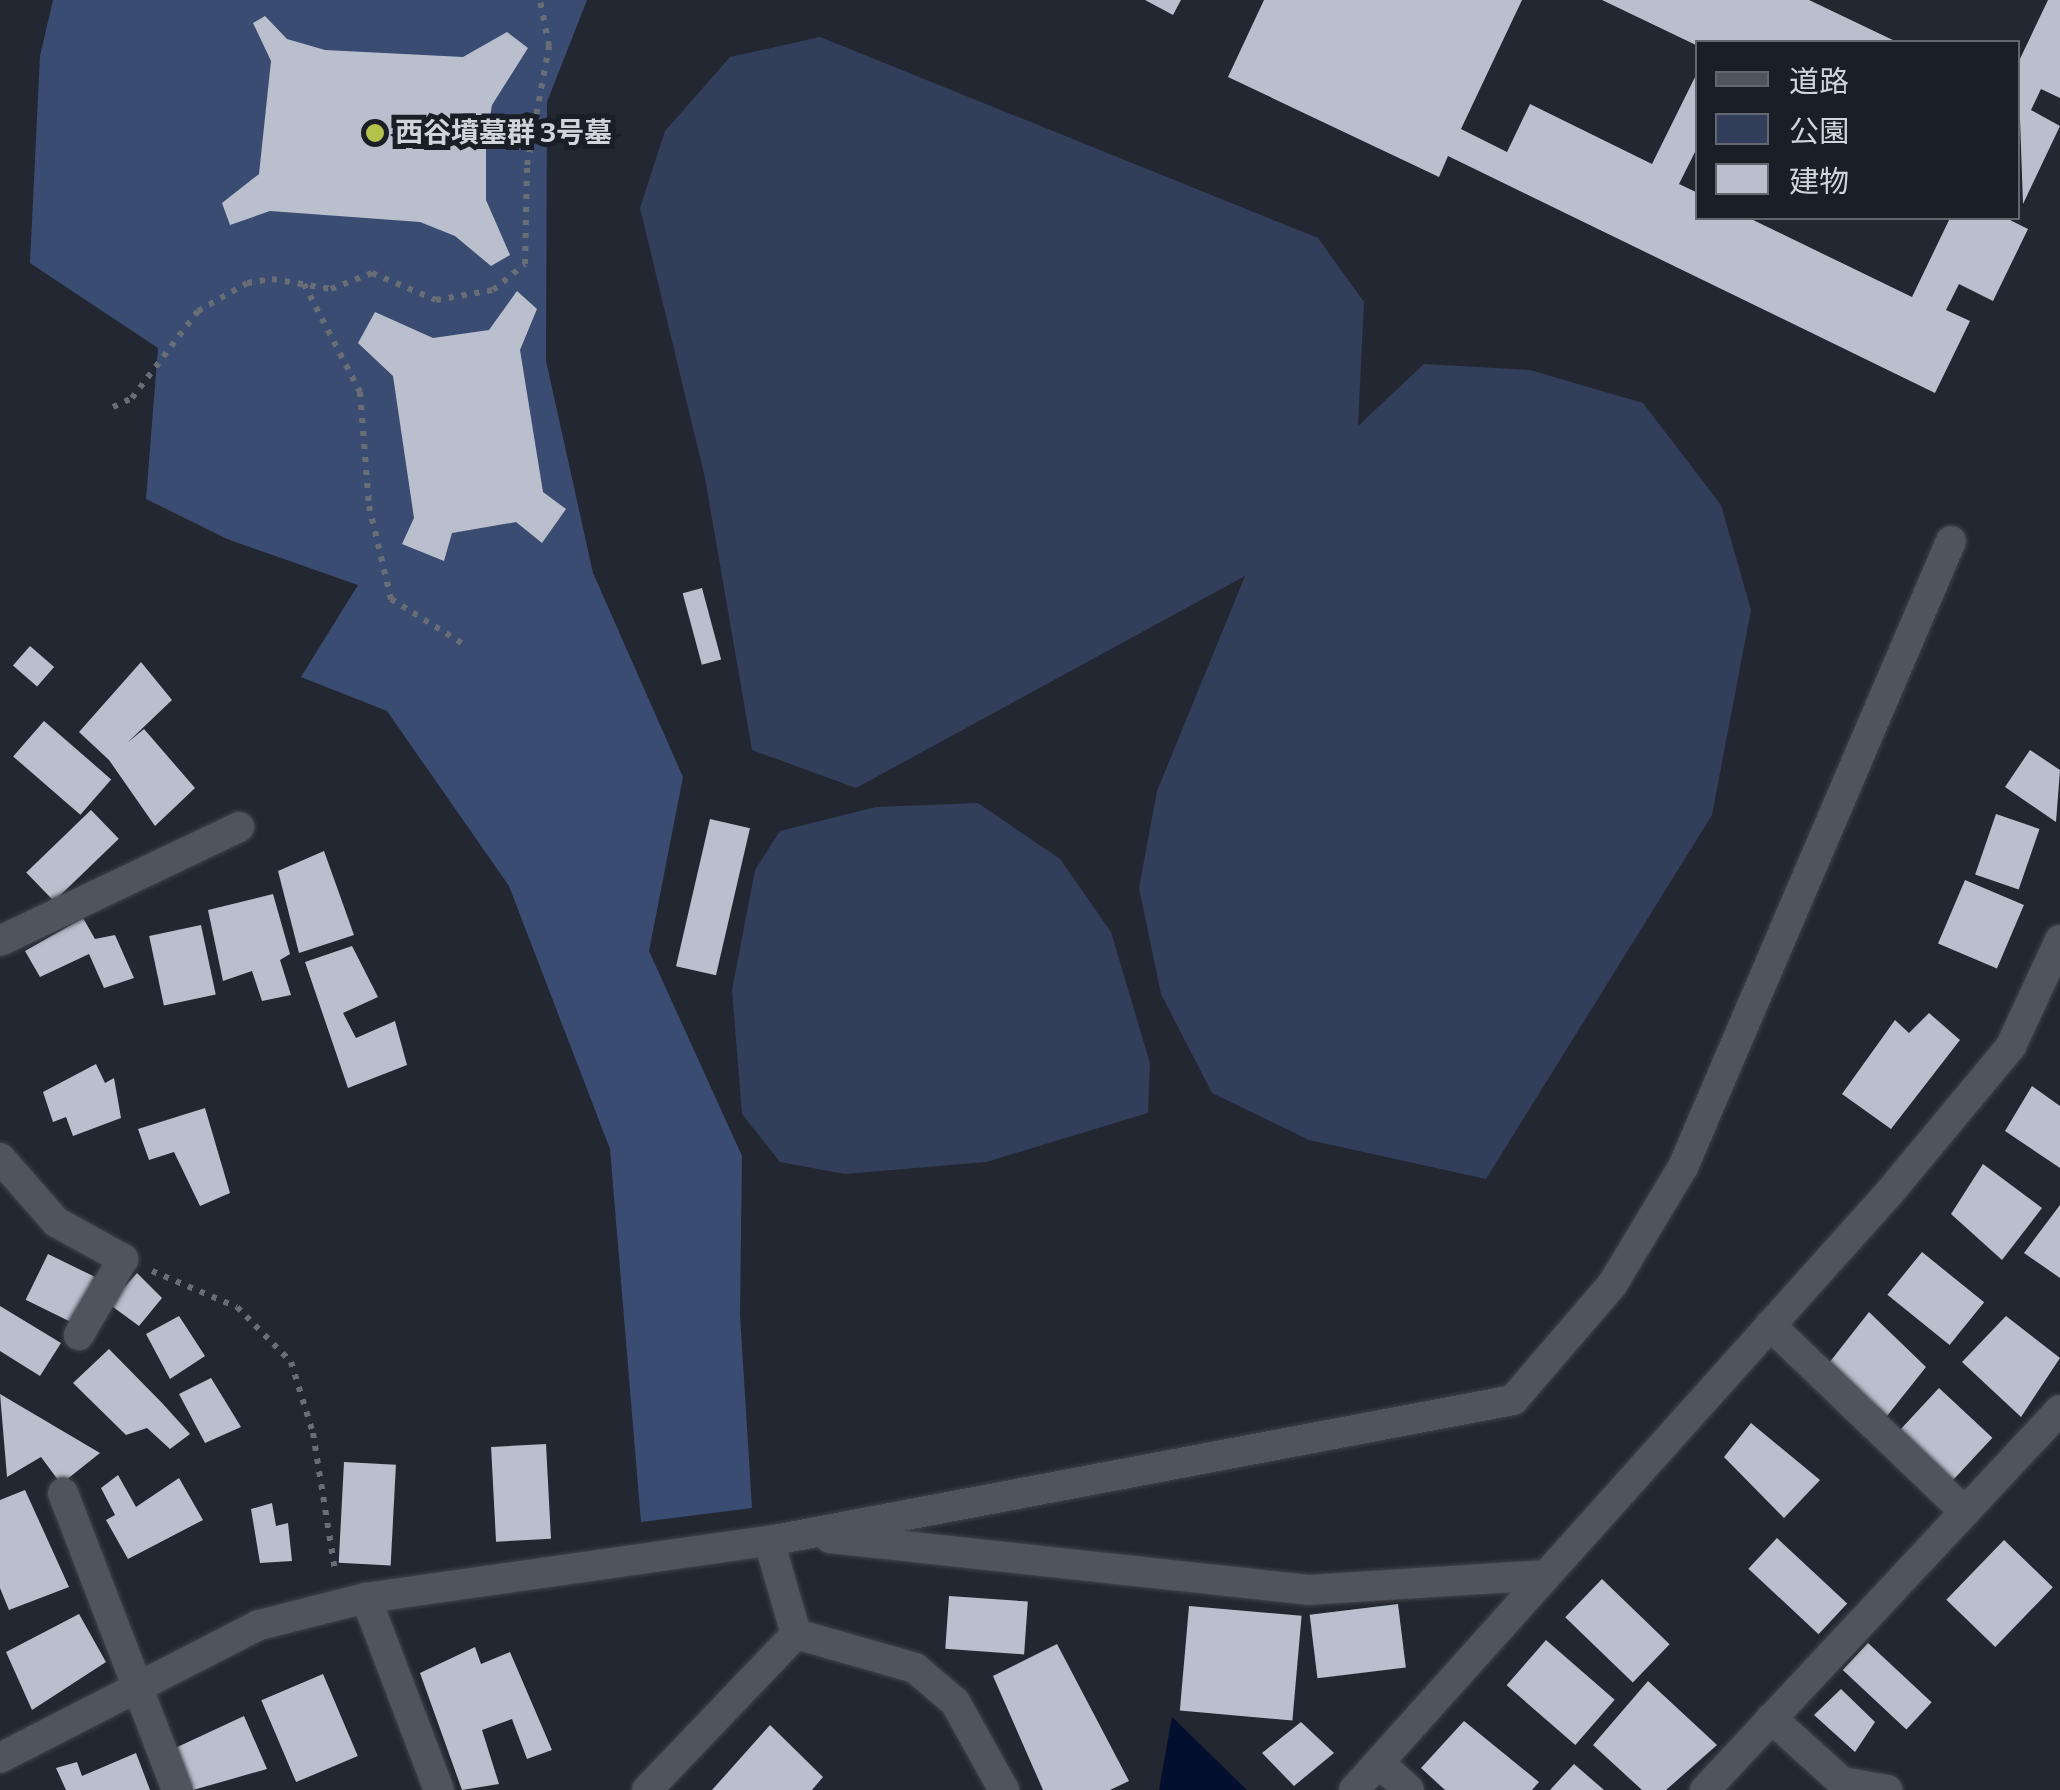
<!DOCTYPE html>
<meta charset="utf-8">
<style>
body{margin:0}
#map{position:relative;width:2060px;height:1790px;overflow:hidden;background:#232731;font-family:Bitter,"Noto Sans JP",serif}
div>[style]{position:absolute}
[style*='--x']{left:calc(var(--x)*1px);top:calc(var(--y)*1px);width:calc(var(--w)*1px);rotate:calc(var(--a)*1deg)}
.green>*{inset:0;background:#323e5a}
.forest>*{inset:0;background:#3b4c73}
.water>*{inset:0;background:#040e2f}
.building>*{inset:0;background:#b9bfcc;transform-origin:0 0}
.path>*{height:6px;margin-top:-3px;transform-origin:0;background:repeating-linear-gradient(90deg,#696d75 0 5px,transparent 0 13px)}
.roads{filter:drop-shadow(0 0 2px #3f434b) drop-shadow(0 0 2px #3f434b)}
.minor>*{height:30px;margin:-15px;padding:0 15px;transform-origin:15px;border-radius:15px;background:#4f545f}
.dots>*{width:28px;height:28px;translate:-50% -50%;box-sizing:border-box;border:5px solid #1a1e27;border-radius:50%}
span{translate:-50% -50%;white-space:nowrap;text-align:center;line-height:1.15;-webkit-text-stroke:10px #1a1e27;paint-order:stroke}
.poi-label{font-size:28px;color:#d1d4da;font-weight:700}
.left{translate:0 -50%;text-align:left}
.legend{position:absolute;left:1695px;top:40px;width:325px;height:180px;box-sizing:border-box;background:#1a1e27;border:2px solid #63676f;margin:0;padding:12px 18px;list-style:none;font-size:30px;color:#d1d4da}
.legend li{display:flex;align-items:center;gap:20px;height:50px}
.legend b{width:50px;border:2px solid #63676f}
</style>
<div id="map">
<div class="green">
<i style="clip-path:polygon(820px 37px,1318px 238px,1364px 302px,1358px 426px,1424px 364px,1530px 370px,1643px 403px,1721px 505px,1751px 610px,1712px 815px,1486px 1179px,1309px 1140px,1212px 1093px,1161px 994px,1139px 888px,1157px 791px,1245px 576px,856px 788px,752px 750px,705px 478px,640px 208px,665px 131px,730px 57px)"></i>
<i style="clip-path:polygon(978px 803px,1060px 859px,1111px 932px,1150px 1063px,1148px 1113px,986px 1162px,845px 1174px,780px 1162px,742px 1114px,732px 990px,755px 870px,780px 831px,876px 807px)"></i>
</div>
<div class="forest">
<i style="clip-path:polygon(53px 0,587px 0,547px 102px,546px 361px,593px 573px,683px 777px,649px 951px,742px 1156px,740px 1315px,752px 1508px,641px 1522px,610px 1149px,509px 886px,387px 711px,301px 677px,358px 585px,227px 539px,146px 499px,158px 348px,30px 263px,40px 56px)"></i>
</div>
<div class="water">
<i style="clip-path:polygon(1172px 1717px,1247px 1790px,1159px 1790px)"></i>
</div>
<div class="building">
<i style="clip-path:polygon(1145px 0,1181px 0,1173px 15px)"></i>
<i style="clip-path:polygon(1264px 0,1522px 0,1461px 129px,1507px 152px,1530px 104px,1652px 164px,1698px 71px,1698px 146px,1679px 184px,1698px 193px,1698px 218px,1749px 218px,1912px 297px,1950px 218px,2006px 218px,2028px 229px,1993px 301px,1959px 284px,1946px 310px,1970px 321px,1935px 393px,1448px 156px,1439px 177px,1228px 77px)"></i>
<i style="clip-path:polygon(1602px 0,1809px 0,1897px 42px,1698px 46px)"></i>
<i style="clip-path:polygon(2048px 0,2060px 0,2060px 98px,2041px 89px,2031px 110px,2060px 126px,2023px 204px,2018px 63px)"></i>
<i style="clip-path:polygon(265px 16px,287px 39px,325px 50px,463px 57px,507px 32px,528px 48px,492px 105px,486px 142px,486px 200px,510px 255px,491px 266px,455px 236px,420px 222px,270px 211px,230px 225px,222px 203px,259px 174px,271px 61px,253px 23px)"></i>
<i style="clip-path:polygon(517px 291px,537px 309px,520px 350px,543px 492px,566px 509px,542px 543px,516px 522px,452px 533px,444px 561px,402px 544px,414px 518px,393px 376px,358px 343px,375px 312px,433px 338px,489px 330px)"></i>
<i style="left:702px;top:588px;width:74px;height:20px;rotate:75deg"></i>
<i style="left:30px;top:646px;width:32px;height:26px;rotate:41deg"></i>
<i style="clip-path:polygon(141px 662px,172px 700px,127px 743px,144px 729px,195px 788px,155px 826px,109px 760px,79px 732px)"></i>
<i style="left:44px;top:721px;width:89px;height:47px;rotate:41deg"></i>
<i style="clip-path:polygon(2030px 750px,2060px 770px,2056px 822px,2005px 787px)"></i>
<i style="left:91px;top:810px;width:40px;height:90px;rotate:46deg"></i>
<i style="left:1996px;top:814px;width:46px;height:64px;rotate:19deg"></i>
<i style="left:710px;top:819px;width:41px;height:151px;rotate:13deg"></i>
<i style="clip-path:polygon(324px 851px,354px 935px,299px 953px,278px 871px)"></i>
<i style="left:1965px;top:880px;width:64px;height:69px;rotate:23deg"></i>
<i style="clip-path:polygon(273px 894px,290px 954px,280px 960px,291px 995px,262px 1001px,252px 971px,223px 981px,208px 910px)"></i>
<i style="clip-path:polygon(83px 918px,95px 939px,115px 935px,134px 978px,104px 988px,89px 954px,40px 977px,25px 951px)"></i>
<i style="left:201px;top:925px;width:71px;height:53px;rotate:78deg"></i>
<i style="clip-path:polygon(352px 946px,378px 997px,343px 1013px,356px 1038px,395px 1021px,407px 1065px,348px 1088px,305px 962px)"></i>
<i style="clip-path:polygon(1929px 1013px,1960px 1040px,1891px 1129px,1842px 1094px,1895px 1020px,1909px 1033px)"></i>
<i style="clip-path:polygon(96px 1064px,105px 1083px,114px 1078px,121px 1118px,73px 1136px,66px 1117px,53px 1122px,43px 1092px)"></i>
<i style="clip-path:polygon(2032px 1086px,2060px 1106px,2060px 1168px,2005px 1131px)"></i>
<i style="clip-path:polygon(205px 1108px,230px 1193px,200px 1206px,174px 1152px,149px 1160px,138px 1129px)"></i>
<i style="clip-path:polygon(1983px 1164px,2042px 1208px,2002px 1260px,1951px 1214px)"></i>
<i style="clip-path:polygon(2060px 1205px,2060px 1278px,2024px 1253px)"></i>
<i style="left:1922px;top:1252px;width:80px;height:55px;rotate:39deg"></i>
<i style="left:48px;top:1254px;width:52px;height:51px;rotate:26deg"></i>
<i style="clip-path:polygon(137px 1273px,162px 1298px,139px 1326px,109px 1304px)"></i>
<i style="clip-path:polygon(0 1306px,61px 1343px,40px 1376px,0 1351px)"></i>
<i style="clip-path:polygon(1869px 1312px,1926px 1367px,1887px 1416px,1829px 1363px)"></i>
<i style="clip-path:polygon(179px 1316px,205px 1356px,170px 1379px,146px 1334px)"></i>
<i style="clip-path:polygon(2006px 1316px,2060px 1358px,2021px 1417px,1962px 1362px)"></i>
<i style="clip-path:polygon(109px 1349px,163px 1404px,190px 1434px,170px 1449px,147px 1428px,126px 1435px,73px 1383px)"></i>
<i style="clip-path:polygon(211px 1378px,241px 1427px,205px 1443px,179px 1394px)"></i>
<i style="left:1939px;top:1388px;width:73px;height:60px;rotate:43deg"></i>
<i style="clip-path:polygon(0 1394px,100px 1453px,61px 1484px,41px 1457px,7px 1477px)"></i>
<i style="clip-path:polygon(1751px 1423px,1820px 1480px,1784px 1518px,1724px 1457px)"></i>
<i style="left:546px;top:1444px;width:95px;height:55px;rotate:87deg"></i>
<i style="left:344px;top:1462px;width:52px;height:101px;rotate:3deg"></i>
<i style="clip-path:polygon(118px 1475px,136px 1507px,179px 1478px,203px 1520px,128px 1559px,106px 1520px,115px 1515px,101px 1488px)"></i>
<i style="clip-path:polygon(25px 1490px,69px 1587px,9px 1610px,0 1588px,0 1500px)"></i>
<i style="clip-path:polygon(272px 1503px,276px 1526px,288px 1523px,292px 1561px,260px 1563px,251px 1509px)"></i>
<i style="left:1777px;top:1538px;width:96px;height:42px;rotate:43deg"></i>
<i style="left:2004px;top:1540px;width:68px;height:83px;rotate:44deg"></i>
<i style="left:1602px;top:1579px;width:94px;height:53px;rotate:44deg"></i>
<i style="left:949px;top:1596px;width:79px;height:53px;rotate:4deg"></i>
<i style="left:1398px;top:1604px;width:64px;height:89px;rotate:83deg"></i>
<i style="left:1189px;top:1606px;width:113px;height:105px;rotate:5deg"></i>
<i style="clip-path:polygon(79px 1614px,106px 1662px,32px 1710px,6px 1652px)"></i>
<i style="left:1546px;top:1640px;width:91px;height:60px;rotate:41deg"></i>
<i style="left:1868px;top:1643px;width:87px;height:37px;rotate:43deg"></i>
<i style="clip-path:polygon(1057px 1644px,1129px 1781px,1110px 1790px,1043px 1790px,993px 1676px)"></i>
<i style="clip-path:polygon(475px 1647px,481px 1664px,510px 1652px,552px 1750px,527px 1759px,512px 1719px,482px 1730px,499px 1784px,462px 1790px,420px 1673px)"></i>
<i style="left:323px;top:1674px;width:89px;height:67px;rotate:67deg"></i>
<i style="clip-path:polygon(1648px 1681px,1717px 1745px,1666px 1790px,1642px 1790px,1593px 1745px)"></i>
<i style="clip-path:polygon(1841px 1689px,1875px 1722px,1855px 1752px,1814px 1715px)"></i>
<i style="clip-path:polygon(244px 1716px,267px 1769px,193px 1790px,173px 1749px)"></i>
<i style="clip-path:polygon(1464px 1721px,1539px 1782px,1532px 1790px,1445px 1790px,1421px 1768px)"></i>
<i style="clip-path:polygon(1301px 1722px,1334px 1753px,1294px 1786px,1262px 1753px)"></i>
<i style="clip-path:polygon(770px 1725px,823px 1777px,812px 1790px,712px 1790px)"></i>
<i style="clip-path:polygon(136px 1753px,150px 1790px,66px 1790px,56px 1768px,77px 1762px,82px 1776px)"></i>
<i style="clip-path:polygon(1574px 1764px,1604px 1790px,1550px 1790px)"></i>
</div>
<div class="path">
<i style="--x:304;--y:284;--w:122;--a:62.6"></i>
<i style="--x:360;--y:392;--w:114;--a:85.5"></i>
<i style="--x:369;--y:506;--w:96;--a:76.7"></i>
<i style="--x:391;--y:599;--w:87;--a:31.9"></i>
<i style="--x:113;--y:407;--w:21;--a:-25"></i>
<i style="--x:132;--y:398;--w:109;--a:-52.8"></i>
<i style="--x:198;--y:311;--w:56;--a:-29.7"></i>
<i style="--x:247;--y:283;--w:25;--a:-9"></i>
<i style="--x:272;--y:279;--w:60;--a:9.6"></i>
<i style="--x:331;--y:289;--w:44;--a:-21.3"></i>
<i style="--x:372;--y:273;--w:69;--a:22.9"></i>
<i style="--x:436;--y:300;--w:58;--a:-10"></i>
<i style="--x:493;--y:290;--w:41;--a:-39.1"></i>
<i style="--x:525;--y:264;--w:99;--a:-88.8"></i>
<i style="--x:527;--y:165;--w:121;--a:-79.5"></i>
<i style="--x:549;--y:46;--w:47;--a:-101.1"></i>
<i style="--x:152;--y:1271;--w:92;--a:23"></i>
<i style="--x:237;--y:1307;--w:77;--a:45.5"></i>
<i style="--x:291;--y:1362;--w:74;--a:72.8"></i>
<i style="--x:313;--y:1433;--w:139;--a:80.9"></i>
</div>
<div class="roads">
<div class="minor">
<i style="--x:0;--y:941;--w:265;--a:-25.5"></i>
<i style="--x:0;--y:1158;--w:85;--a:48.8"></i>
<i style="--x:56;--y:1222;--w:77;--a:28.9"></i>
<i style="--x:123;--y:1259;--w:88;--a:120.1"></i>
<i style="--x:1770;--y:1325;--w:270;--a:43.8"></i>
<i style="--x:63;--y:1493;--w:318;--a:69"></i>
<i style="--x:830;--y:1538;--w:481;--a:6.2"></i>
<i style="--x:1308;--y:1590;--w:238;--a:-3.6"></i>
<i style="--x:769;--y:1541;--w:97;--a:73.8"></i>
<i style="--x:796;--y:1634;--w:124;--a:15.9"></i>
<i style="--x:915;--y:1668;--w:52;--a:40.4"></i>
<i style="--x:955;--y:1702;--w:101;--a:60.9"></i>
<i style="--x:366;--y:1598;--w:205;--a:69.2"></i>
<i style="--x:1771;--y:1718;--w:96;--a:42"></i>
<i style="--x:1842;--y:1782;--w:46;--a:10.1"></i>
<i style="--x:0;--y:1758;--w:291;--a:-27.2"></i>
<i style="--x:259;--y:1625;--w:110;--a:-14.2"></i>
<i style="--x:366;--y:1598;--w:407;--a:-8.1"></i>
<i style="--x:769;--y:1541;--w:757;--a:-10.73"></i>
<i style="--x:1513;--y:1400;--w:152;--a:-49.3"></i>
<i style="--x:1612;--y:1285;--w:138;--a:-59"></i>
<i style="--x:1683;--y:1167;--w:681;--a:-66.82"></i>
<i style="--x:1379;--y:1763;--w:40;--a:42"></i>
<i style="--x:647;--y:1790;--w:216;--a:-46.3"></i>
<i style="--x:1354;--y:1790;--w:803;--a:-48.13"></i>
<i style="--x:1890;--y:1192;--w:190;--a:-50.3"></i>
<i style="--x:2011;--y:1046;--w:117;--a:-65.2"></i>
<i style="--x:1705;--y:1790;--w:520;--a:-46.95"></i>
</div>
</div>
<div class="dots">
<i style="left:375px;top:133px;background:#b3c24b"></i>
</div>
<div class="poi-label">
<span class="left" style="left:395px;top:133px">西谷墳墓群 3号墓</span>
</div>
<ul class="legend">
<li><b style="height:12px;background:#4f545f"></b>道路</li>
<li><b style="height:28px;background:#323e5a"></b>公園</li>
<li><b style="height:28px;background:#b9bfcc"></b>建物</li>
</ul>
</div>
